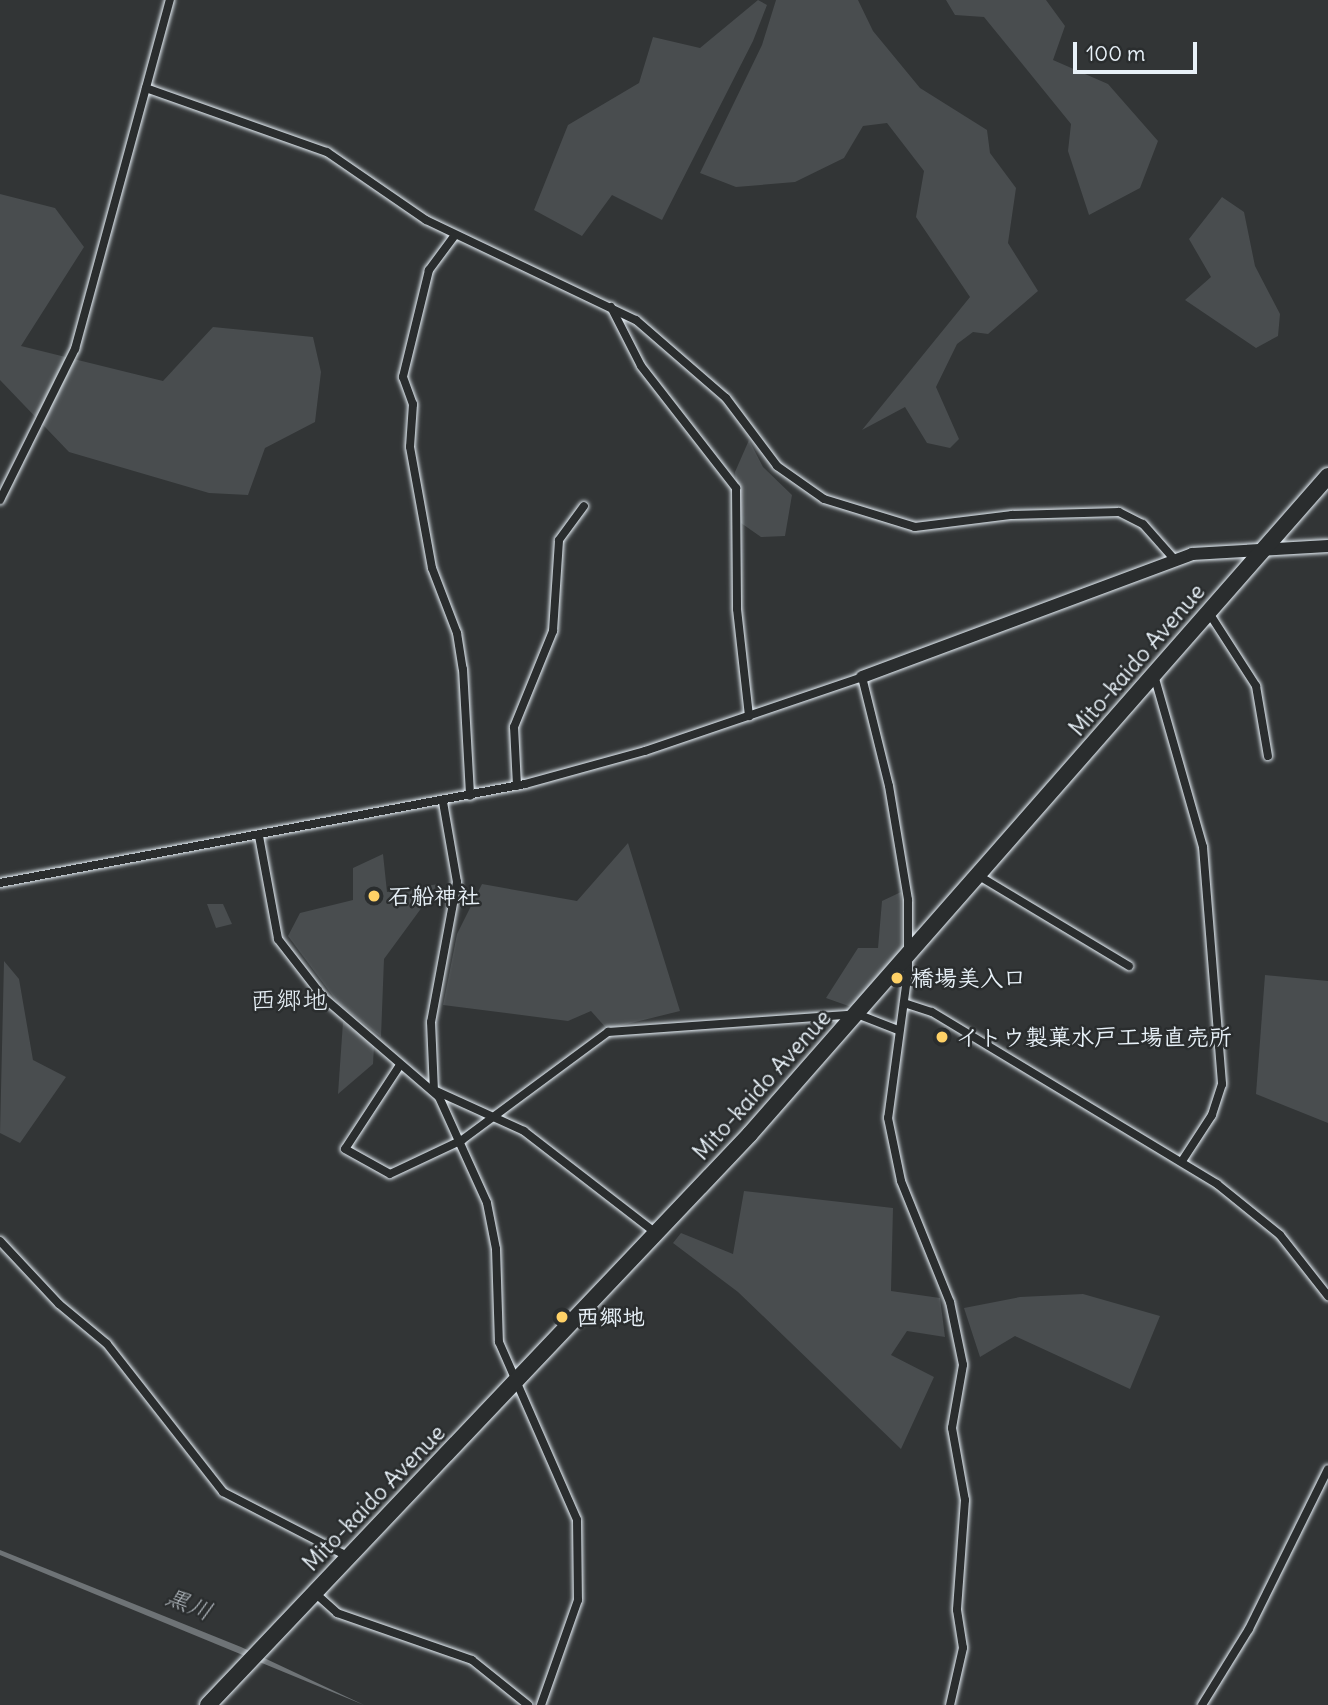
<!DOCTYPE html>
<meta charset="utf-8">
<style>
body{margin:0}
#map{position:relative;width:1328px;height:1705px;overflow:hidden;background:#323536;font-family:Delius,"Klee One",sans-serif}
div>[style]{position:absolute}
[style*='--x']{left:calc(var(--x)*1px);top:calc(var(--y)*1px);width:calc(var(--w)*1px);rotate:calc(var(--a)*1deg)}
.green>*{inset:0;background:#494d4f}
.water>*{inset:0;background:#6e7376}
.roads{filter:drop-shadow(0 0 2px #e8f1f8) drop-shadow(0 0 2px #e8f1f8)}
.street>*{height:8px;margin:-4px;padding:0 4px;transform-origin:4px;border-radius:4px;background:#2a2d2e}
.secondary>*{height:12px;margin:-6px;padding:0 6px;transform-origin:6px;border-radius:6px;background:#2a2d2e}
.highway>*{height:16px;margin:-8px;padding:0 8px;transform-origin:8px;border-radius:8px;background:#2a2d2e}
.dots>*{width:19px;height:19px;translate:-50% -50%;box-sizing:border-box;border:4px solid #2a2d2e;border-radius:50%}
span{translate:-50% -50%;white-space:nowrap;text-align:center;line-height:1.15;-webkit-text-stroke:5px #2a2d2e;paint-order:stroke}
.street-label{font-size:23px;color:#e8f1f8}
.poi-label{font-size:23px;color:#e8f1f8;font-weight:700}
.left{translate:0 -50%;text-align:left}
.water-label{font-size:24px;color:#b1b8be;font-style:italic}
.quarter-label{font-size:26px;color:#e8f1f8}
.scale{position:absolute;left:1073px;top:42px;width:124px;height:32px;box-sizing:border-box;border:4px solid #e8f1f8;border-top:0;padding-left:9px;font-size:21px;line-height:24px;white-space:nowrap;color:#e8f1f8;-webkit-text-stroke:5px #2a2d2e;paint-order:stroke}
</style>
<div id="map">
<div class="green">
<i style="clip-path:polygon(758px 0,767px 5px,753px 41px,662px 220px,612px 195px,582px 236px,534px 210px,568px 125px,639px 83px,653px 37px,700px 48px)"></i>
<i style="clip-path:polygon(776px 0,858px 0,873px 31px,920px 88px,987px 130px,990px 153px,1016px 188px,1008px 243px,1038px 291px,988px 334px,973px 332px,957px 344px,936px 387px,959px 439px,950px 448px,927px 443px,905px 407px,862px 430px,970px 297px,916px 217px,924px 171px,887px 123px,863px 126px,844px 158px,795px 182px,736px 187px,700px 173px,762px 45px)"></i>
<i style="clip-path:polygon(946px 0,1046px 0,1065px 26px,1053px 60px,1108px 84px,1158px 141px,1140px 188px,1089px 215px,1068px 151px,1071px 124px,984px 17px,955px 15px)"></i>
<i style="clip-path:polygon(0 194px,55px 208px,84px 247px,21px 346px,163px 381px,213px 327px,313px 337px,321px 372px,315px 422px,265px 448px,248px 495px,209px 493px,69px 452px,0 380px)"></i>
<i style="clip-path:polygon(1222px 197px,1244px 212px,1255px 266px,1280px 314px,1278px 336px,1256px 348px,1185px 300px,1211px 277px,1189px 239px)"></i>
<i style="clip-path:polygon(749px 440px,763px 467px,792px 495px,785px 536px,761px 537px,741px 523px,735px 472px)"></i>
<i style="clip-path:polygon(628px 843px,680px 1011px,607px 1029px,591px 1011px,568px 1021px,443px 1005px,457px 934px,482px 884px,577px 901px)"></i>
<i style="clip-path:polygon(383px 854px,387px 892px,439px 884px,384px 959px,381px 1037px,338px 1003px,288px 936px,300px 913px,353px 900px,353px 868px)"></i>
<i style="clip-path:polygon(901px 892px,902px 948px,854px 1008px,826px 998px,858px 948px,878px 948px,882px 901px)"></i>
<i style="clip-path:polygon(207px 904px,223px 904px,232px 924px,216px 928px)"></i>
<i style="clip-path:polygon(4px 961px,19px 979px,33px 1060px,66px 1077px,20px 1143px,0 1133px)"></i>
<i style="clip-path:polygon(1265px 975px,1328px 981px,1328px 1123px,1256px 1094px)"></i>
<i style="clip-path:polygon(343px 1022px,374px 1046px,373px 1064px,338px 1094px)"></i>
<i style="clip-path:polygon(744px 1191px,893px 1208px,891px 1291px,940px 1298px,945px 1337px,907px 1331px,891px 1355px,934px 1377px,901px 1449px,738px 1292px,673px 1243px,681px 1233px,733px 1254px)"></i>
<i style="clip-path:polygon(1083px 1294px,1160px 1316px,1130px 1389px,1015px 1336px,980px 1357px,964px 1308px,1020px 1297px)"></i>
</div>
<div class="water">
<i style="clip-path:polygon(0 1550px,241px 1647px,364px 1705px,0 1555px)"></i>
</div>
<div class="roads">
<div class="street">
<i style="--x:146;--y:88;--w:192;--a:19.5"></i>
<i style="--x:327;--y:152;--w:120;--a:34.5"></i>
<i style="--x:426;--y:220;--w:233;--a:25.5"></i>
<i style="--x:636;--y:320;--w:119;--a:40.9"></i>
<i style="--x:726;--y:398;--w:85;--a:53.1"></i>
<i style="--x:777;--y:466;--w:57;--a:35.1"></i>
<i style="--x:824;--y:499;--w:95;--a:17.1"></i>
<i style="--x:915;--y:527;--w:98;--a:-7.1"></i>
<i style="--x:1012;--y:515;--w:107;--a:-1.6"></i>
<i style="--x:1119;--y:512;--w:27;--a:27"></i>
<i style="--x:1143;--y:524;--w:48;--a:48.4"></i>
<i style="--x:455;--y:235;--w:44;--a:126.6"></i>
<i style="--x:429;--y:270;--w:110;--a:103.7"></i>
<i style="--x:403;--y:377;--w:29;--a:70"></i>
<i style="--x:413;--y:404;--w:43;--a:94"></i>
<i style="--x:410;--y:447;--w:123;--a:79.7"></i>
<i style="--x:432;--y:568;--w:70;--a:69"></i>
<i style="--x:457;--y:633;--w:36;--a:81"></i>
<i style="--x:463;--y:669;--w:127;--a:86.8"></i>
<i style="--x:611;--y:307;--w:66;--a:63"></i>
<i style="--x:641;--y:366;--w:155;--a:52.1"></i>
<i style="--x:736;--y:488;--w:121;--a:89.5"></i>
<i style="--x:737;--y:609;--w:108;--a:83.6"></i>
<i style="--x:0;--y:500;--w:169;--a:-63.6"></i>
<i style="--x:75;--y:349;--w:362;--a:-74.8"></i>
<i style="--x:1209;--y:613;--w:87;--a:57.2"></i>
<i style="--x:1256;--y:686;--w:71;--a:80.3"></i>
<i style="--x:1154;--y:675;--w:179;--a:74.1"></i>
<i style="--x:1203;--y:847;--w:238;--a:85.4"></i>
<i style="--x:1222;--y:1084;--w:33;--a:108"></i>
<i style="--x:1212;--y:1115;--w:55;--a:123.1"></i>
<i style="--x:517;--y:786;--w:59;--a:-92.9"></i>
<i style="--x:514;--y:727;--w:104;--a:-67.9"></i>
<i style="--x:553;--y:631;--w:91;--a:-86.2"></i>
<i style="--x:559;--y:540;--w:42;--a:-53.7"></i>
<i style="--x:443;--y:802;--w:81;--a:80.1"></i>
<i style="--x:457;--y:882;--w:142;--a:100.5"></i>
<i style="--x:431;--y:1022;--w:68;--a:87.5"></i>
<i style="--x:434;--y:1090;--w:99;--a:24.5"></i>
<i style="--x:524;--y:1131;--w:167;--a:37.7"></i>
<i style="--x:259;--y:836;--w:105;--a:79.5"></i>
<i style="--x:278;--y:939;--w:75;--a:52.1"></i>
<i style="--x:324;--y:998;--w:152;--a:40.7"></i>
<i style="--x:439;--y:1097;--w:116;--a:65.6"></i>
<i style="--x:487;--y:1203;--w:47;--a:78.9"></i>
<i style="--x:496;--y:1249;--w:93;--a:88.2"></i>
<i style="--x:499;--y:1342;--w:194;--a:66.3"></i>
<i style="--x:577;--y:1520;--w:80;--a:89.3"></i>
<i style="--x:578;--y:1600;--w:111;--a:109.4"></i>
<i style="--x:979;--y:876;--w:175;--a:31"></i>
<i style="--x:0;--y:883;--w:534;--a:-10.68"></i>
<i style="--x:525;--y:784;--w:124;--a:-15.4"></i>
<i style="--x:645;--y:751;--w:229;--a:-18.8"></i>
<i style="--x:862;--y:677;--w:112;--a:76.1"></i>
<i style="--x:889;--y:786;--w:116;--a:80.5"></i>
<i style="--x:908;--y:900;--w:71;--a:90"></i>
<i style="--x:908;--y:971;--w:148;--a:97.7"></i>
<i style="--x:888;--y:1118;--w:64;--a:78.3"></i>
<i style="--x:901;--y:1181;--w:131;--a:68"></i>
<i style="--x:950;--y:1302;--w:64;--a:78.3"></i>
<i style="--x:963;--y:1365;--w:64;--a:99.9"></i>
<i style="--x:952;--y:1428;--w:73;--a:79.8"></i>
<i style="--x:965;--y:1500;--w:110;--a:94.2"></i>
<i style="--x:957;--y:1610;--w:38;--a:81"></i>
<i style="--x:963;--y:1648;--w:58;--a:102.8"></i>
<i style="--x:904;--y:1003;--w:29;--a:18"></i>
<i style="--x:932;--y:1012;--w:333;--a:31.1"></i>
<i style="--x:1217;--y:1184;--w:81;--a:39"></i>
<i style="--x:1280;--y:1235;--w:78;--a:51.8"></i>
<i style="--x:400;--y:1065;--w:100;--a:123.2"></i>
<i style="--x:345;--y:1149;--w:51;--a:29.1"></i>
<i style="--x:390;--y:1174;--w:80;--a:-25.3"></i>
<i style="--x:462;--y:1140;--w:182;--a:-36.5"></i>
<i style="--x:608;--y:1032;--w:250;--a:-4.1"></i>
<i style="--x:857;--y:1014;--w:44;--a:21.3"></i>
<i style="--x:0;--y:1241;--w:86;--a:46.9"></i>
<i style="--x:59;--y:1304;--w:62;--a:39.8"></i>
<i style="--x:107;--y:1344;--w:188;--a:51.9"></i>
<i style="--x:223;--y:1492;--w:142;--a:27.3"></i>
<i style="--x:315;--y:1593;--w:30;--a:42"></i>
<i style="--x:337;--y:1613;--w:143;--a:19.2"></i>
<i style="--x:472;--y:1660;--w:72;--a:38.8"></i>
<i style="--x:1202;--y:1705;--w:89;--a:-58.3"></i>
<i style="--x:1249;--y:1629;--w:178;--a:-63.7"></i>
</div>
<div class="secondary">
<i style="--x:862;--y:677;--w:352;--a:-20.4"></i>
<i style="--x:1192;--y:554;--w:136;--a:-3.4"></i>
</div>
<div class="highway">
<i style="--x:208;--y:1705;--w:787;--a:-46.49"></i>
<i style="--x:750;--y:1134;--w:876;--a:-48.7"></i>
</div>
</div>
<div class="dots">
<i style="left:374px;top:896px;background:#ffd166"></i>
<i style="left:897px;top:978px;background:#ffd166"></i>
<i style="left:942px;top:1037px;background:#ffd166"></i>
<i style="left:562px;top:1317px;background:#ffd166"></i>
</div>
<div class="street-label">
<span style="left:1137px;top:660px;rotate:-49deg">Mito-kaido Avenue</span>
<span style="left:762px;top:1085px;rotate:-48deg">Mito-kaido Avenue</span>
<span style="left:374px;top:1498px;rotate:-46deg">Mito-kaido Avenue</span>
</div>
<div class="poi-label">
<span class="left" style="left:388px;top:896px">石船神社</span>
<span class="left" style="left:911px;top:978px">橋場美入口</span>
<span class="left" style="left:956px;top:1037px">イトウ製菓水戸工場直売所</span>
<span class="left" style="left:576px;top:1317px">西郷地</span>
</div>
<div class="water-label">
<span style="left:189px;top:1604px;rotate:22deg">黒川</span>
</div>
<div class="quarter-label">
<span style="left:289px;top:1000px">西郷地</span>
</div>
<div class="scale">100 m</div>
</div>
